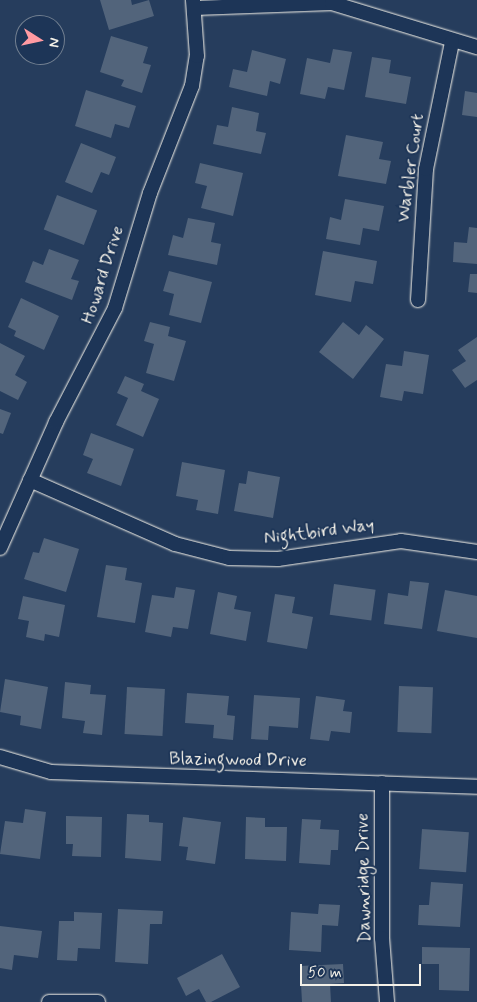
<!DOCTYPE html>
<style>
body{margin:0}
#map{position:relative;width:477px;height:1002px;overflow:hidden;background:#263d5d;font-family:Mynerve,sans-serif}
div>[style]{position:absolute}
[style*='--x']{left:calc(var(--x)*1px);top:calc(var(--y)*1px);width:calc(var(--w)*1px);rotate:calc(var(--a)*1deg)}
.building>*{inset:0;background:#52647b;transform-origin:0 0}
.roads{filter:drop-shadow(0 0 1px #f4f1e8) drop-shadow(0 0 1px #f4f1e8)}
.street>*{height:14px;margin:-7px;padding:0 7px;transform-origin:7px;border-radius:7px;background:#1d3557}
span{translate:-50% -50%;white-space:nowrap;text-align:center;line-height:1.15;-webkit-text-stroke:4px #1d3557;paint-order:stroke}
.street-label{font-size:18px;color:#f4f1e8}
.north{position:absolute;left:15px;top:15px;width:50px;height:50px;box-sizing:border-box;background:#1d3557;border:1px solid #738091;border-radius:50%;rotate:100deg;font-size:14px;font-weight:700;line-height:20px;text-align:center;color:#f4f1e8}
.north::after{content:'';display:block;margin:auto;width:18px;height:22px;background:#ff9aa2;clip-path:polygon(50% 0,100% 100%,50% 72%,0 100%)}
.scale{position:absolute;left:300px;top:964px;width:121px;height:22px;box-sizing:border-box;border:2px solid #f4f1e8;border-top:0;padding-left:6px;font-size:15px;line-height:18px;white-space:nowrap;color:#f4f1e8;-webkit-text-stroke:4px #1d3557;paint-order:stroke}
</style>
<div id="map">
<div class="building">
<i style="clip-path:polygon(100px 0,131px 0,132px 5px,149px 0,154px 16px,109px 30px)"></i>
<i style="clip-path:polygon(111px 36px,148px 47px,143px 63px,151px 65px,142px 93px,121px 86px,124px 80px,100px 72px)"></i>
<i style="clip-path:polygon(333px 49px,352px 52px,344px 90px,328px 87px,325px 99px,300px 94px,307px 58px,330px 63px)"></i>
<i style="clip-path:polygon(252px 50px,286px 59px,280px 84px,270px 81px,267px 96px,229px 87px,233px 69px,247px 72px)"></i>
<i style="clip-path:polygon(372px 57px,391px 60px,389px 73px,411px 77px,406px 104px,365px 97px)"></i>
<i style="clip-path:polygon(86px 90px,136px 106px,129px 128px,115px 124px,111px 138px,75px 126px)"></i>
<i style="clip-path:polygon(465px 91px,477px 93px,477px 117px,462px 115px)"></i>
<i style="clip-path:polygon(232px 107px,259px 113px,256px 131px,266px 133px,261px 154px,213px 144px,217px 125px,228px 127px)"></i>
<i style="clip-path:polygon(346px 135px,383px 142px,379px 159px,391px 161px,386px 184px,338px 176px)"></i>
<i style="clip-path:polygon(81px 143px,116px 157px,109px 175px,101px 172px,92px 193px,65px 182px)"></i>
<i style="clip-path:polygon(200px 163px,243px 173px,233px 216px,201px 208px,207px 186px,195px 183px)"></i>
<i style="left:57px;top:195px;width:43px;height:37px;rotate:21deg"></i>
<i style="clip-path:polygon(345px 199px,384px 206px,379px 231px,363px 228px,360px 245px,326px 239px,330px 217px,341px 220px)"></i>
<i style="clip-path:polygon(188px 218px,215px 223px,211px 242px,221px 244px,217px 265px,168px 255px,173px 235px,183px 238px)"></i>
<i style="clip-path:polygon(469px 227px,477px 228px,477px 264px,453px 262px,454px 242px,467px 243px)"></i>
<i style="clip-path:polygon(49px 249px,79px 260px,71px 279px,79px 281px,72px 300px,25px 282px,33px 261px,43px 265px)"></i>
<i style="clip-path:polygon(323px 251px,377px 261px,373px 284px,355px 281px,351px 302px,315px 295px)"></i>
<i style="clip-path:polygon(169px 271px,212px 282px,201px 323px,169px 315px,174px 294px,163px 291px)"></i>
<i style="clip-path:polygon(470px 274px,477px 274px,477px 293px,468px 292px)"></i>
<i style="clip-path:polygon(21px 298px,59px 316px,44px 350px,14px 336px,16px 331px,8px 327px)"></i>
<i style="clip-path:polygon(150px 322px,170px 327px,168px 336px,186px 341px,174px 381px,146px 373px,154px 344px,144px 341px)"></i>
<i style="clip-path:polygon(343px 322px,359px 335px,366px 325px,384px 339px,353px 379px,319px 352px)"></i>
<i style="clip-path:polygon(477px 337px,477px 380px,465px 388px,452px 370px,466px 361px,458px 350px)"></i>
<i style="clip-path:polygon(0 343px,25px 356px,15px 375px,27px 382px,18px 400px,0 391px)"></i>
<i style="clip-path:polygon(404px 351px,429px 355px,423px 394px,404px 391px,402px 401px,380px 397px,386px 364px,402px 366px)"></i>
<i style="clip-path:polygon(125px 376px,144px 384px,141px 391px,159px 399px,143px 437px,116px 425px,128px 398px,117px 393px)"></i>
<i style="clip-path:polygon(0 409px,11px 413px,3px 434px,0 433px)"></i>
<i style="clip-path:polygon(91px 433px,134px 449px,121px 486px,87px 473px,93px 459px,83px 455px)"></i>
<i style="clip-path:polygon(182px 462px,225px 470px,218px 514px,196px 510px,198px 500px,176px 496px)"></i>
<i style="clip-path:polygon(248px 471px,280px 477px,273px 518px,234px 511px,239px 483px,246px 484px)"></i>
<i style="clip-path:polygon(44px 538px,79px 549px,66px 592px,24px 579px,33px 552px,39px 553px)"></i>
<i style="clip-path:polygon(106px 565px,127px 568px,125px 580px,142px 583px,135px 623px,97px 617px)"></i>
<i style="clip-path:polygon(410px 581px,429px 583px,422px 629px,384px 624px,388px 593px,408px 596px)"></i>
<i style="left:334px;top:584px;width:42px;height:31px;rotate:8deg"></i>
<i style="clip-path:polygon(176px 587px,195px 590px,188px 629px,173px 627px,171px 637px,145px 632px,152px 595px,174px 598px)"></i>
<i style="clip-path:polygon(445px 590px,477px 596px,477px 638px,437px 631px)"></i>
<i style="clip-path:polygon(218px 592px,237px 596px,234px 609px,251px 612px,246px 641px,210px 634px)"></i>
<i style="clip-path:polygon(275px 594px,295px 597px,292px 613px,313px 617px,307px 649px,267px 642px)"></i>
<i style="clip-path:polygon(23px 596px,65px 605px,59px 637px,45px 634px,44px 641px,26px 637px,29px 621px,18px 619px)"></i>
<i style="clip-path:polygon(5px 679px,48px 687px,41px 729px,20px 725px,21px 716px,0 712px)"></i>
<i style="clip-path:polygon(65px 682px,91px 685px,90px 694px,106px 695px,102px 735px,83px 733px,85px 721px,62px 718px)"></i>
<i style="left:399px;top:686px;width:34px;height:46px;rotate:2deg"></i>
<i style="left:127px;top:687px;width:38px;height:47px;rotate:3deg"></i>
<i style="clip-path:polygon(187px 693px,229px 696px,227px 715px,235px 716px,233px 740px,213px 738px,214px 725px,185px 723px)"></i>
<i style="clip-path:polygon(254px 695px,300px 698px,298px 728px,269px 726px,268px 740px,251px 739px)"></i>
<i style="clip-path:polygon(316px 696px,345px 700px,343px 711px,352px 712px,350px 733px,331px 731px,329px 741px,310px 739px)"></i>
<i style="clip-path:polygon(25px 809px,46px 812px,40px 859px,0 854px,5px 821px,23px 823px)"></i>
<i style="clip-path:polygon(127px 814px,149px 815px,149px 822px,163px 823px,161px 861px,125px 858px)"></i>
<i style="clip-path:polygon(66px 816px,102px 817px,101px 857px,72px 856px,73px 844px,66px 844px)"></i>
<i style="clip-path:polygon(183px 817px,221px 822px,215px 864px,186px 860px,188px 847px,179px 846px)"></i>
<i style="clip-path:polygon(246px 817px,265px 818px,265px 827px,287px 827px,286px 861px,245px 859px)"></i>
<i style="clip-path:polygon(302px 819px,321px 820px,320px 829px,339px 830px,338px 850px,331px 850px,330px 865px,299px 863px)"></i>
<i style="left:422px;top:829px;width:47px;height:40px;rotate:4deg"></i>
<i style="clip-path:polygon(431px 882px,463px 884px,460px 927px,418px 925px,419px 905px,429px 905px)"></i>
<i style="clip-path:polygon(319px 904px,340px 905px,338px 926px,322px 925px,321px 952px,289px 950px,291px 912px,318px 914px)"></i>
<i style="clip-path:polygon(118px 909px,163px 911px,162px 924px,150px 924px,148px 964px,115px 962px)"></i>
<i style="clip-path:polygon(74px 912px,102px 913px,100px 949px,78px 948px,77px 961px,57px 960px,59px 921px,74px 921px)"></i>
<i style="clip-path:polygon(0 926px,42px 931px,38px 958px,14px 955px,12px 970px,0 968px)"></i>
<i style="clip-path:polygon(422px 947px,470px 948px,469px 991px,439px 990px,439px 964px,422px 964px)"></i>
<i style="clip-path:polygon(222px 954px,240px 987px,211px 1002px,206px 1002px,199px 989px,186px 996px,177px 978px)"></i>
<i style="clip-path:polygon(343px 964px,344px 983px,330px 984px,331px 1002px,302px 1002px,300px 966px)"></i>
</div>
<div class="roads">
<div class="street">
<i style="--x:195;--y:8;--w:137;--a:-2.1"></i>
<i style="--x:332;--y:3;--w:152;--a:16.9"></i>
<i style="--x:418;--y:300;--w:131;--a:-86.5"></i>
<i style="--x:426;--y:169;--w:130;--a:-78.4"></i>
<i style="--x:30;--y:480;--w:158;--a:23.8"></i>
<i style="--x:175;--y:544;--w:56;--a:14.5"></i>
<i style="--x:229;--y:558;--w:49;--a:1.2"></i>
<i style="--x:278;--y:559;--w:124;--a:-8.3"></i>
<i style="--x:401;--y:541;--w:77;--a:8.2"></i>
<i style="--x:0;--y:548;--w:138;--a:-66"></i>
<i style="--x:56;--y:422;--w:128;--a:-62.6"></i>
<i style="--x:115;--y:308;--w:120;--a:-73.1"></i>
<i style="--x:150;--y:193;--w:115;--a:-68.6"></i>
<i style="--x:192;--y:86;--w:30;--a:-81"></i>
<i style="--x:197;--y:56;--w:56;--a:-94.1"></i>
<i style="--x:0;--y:757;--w:53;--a:16.4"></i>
<i style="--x:51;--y:772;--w:426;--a:2"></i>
<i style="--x:382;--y:783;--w:155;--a:90"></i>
<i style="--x:382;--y:938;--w:64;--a:85.5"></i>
<i style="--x:49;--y:1002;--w:49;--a:0"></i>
</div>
</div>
<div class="street-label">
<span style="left:411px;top:168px;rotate:-82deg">Warbler Court</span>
<span style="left:103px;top:275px;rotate:-72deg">Howard Drive</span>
<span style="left:319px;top:532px;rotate:-7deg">Nightbird Way</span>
<span style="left:238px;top:760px;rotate:1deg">Blazingwood Drive</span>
<span style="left:364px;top:878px;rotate:-91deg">Dawnridge Drive</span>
</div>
<div class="north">N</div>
<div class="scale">50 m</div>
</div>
